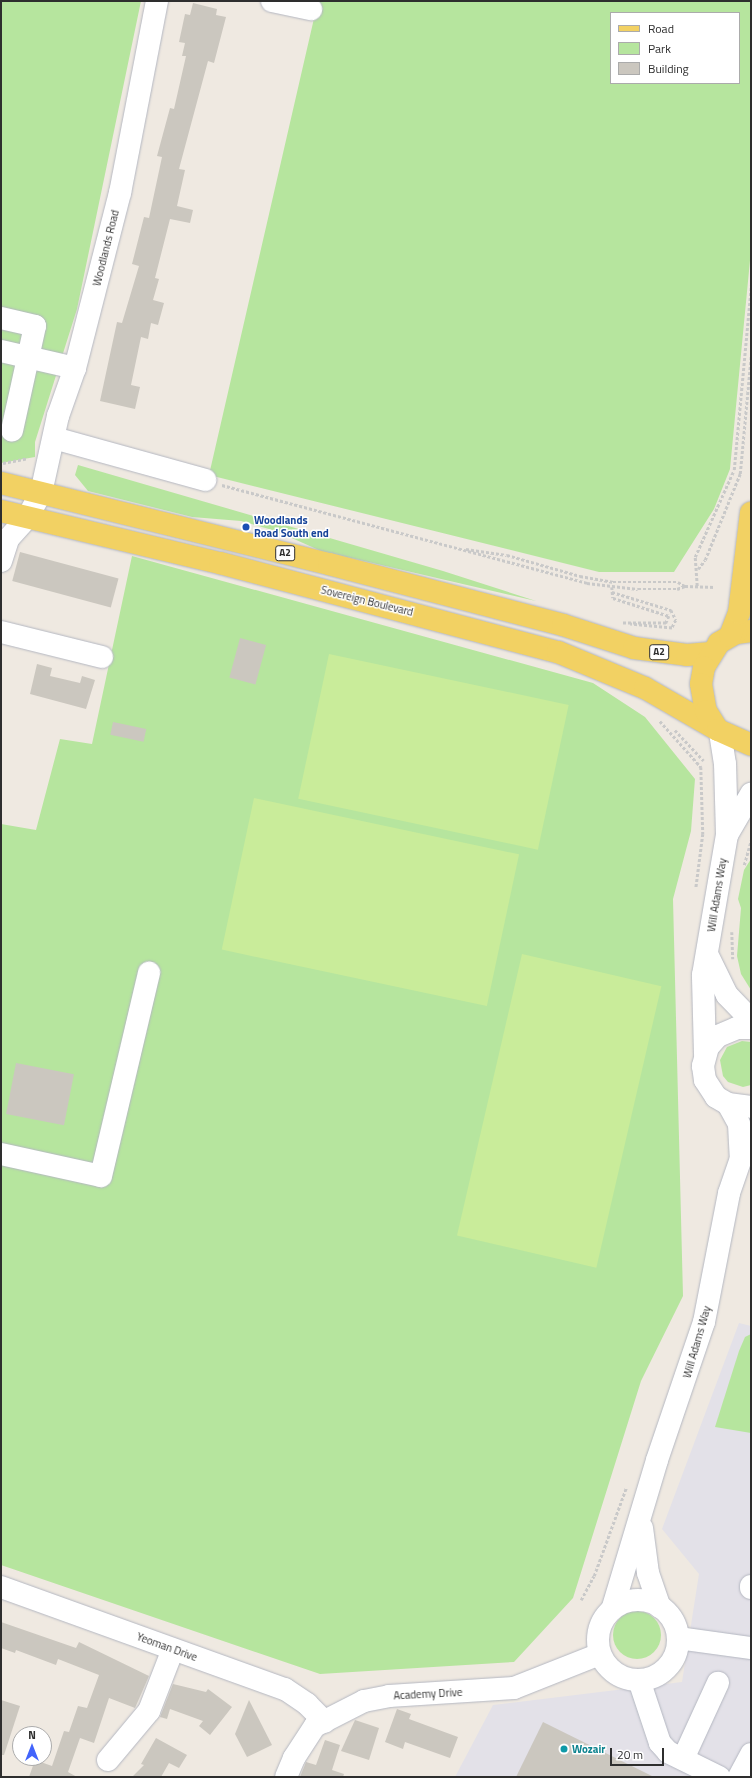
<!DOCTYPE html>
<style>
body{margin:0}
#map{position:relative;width:752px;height:1778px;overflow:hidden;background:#efe9e1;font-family:"Titillium Web",sans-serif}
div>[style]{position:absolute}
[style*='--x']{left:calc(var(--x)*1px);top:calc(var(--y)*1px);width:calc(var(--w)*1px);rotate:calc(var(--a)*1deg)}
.industrial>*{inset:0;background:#e3e1e8}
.green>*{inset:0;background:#b6e59e}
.round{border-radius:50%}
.pitch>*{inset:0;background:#c9ec9a;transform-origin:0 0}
.building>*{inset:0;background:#cbc7bf;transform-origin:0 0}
.path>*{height:2.5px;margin-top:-1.25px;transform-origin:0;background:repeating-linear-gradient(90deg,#c9c9c9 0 3px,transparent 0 5px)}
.roads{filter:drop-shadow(0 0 1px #b4b7c1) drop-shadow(0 0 1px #b4b7c1)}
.minor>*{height:22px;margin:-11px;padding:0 11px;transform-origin:11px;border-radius:11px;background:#fff}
.minor>.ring{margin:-11px;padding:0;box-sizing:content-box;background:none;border:22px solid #fff;border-radius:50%}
.major>*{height:22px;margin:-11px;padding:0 11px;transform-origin:11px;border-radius:11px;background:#f2d163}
.dots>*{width:11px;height:11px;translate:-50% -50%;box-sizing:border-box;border:2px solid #fff;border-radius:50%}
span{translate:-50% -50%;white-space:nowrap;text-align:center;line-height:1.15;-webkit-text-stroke:3px #fff;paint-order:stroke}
.shield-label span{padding:1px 3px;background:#fff;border:1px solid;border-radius:3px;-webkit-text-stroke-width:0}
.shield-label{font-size:10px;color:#2e2e2e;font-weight:700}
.street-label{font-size:11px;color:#2e2e2e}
.transit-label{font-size:11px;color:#164399;font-weight:700}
.left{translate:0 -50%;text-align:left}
.culture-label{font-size:11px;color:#0d838f;font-weight:700}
.frame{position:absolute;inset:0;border:2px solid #2e2e2e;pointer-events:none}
.legend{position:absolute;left:610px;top:12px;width:130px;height:72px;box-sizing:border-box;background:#fff;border:1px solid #ababab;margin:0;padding:5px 7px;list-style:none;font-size:12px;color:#2e2e2e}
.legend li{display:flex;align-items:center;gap:8px;height:20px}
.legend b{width:20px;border:1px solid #ababab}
.north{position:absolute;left:12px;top:1726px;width:40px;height:40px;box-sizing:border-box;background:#fff;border:1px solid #ababab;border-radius:50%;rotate:0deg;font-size:11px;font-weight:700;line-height:16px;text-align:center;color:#2e2e2e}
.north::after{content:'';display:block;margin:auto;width:14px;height:18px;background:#4264fb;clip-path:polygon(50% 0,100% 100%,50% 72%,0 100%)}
.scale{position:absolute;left:610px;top:1748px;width:54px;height:18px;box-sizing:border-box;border:2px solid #2e2e2e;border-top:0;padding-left:5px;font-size:12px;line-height:14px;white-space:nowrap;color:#2e2e2e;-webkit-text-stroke:3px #fff;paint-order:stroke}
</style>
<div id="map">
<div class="industrial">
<i style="clip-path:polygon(739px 1323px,751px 1326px,751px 1777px,455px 1777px,493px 1705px,682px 1682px,699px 1574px,662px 1529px)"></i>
</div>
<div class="green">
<i style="clip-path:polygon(1px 1px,141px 1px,77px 309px,35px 442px,35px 457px,1px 463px)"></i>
<i style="clip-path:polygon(evenodd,318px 1px,751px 1px,751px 250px,730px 469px,714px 509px,674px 572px,599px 572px,209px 475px,318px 1px,611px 13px,739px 13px,739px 83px,611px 83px,611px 13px)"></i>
<i style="clip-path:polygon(78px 465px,443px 571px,536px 601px,321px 551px,276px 531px,241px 521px,192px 517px,88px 491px,75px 475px)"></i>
<i style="clip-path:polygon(132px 556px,593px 683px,645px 717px,695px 779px,691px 831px,673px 899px,683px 1296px,641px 1381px,573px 1598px,514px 1662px,320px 1674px,1px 1565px,1px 824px,36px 830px,60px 739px,92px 744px)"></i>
<i style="clip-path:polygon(751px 859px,751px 990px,741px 974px,737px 956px,741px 908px,738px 899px,744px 870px)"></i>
<i style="clip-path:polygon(742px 1041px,751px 1042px,751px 1085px,743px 1087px,728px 1082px,723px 1076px,720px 1060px,727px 1047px)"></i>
<i style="clip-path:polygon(751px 1334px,751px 1433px,715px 1427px,739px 1351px,745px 1337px)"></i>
<i class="round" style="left:613px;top:1611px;width:48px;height:48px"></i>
</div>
<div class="pitch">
<i style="left:329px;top:654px;width:245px;height:148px;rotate:12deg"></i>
<i style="left:254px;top:798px;width:271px;height:155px;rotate:12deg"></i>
<i style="left:522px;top:954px;width:143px;height:289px;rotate:13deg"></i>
</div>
<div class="building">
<i style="clip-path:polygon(193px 3px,217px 9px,216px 15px,226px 17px,214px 63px,208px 61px,179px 169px,185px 170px,177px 206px,193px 210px,190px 223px,170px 219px,155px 278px,159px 279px,153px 300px,164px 303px,158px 325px,151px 323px,148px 339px,141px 337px,131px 385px,140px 387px,135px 409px,100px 401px,117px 322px,122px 323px,139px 266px,132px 264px,144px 217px,149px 218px,162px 157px,157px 156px,170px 108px,174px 109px,186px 56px,182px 56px,185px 43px,179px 42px,185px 14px,190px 15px)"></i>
<i style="left:20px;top:552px;width:102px;height:30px;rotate:15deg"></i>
<i style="left:240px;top:638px;width:27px;height:41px;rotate:15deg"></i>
<i style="clip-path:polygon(37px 664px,52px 668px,50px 676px,80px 683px,82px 676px,95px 680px,86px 709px,30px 694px)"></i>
<i style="left:113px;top:722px;width:34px;height:13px;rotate:12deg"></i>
<i style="left:16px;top:1063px;width:59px;height:52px;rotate:11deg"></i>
<i style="clip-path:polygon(1px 1622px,76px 1648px,79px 1642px,149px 1676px,135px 1708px,109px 1698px,94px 1743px,80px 1738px,68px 1772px,77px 1777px,29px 1777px,35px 1760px,52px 1766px,64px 1731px,69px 1732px,78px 1706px,87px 1708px,99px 1675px,58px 1659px,56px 1665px,16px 1650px,15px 1653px,1px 1648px)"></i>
<i style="clip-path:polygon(173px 1684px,206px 1692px,208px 1689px,232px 1707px,210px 1735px,199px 1726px,203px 1721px,170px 1709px,167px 1719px,160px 1717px)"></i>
<i style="clip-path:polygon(1px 1700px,20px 1706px,4px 1755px,1px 1755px)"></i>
<i style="clip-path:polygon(249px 1700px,272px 1745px,247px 1757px,235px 1734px)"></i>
<i style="clip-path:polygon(397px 1709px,411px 1714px,409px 1719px,458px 1737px,450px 1758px,405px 1742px,403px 1749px,385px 1742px)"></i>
<i style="clip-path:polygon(355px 1720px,379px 1728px,369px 1760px,341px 1751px)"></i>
<i style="clip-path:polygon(543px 1722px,654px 1777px,516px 1777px)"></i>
<i style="clip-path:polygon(156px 1738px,187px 1755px,179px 1768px,169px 1763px,161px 1777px,132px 1777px,144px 1765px,141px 1764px)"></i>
<i style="clip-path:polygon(325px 1740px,340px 1745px,332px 1770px,344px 1774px,343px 1777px,300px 1777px,306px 1762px,316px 1765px)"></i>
</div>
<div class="path">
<i style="--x:3;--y:463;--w:25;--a:-11"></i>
<i style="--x:222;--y:485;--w:378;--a:15"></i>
<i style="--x:587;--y:583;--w:51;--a:6.7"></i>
<i style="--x:638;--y:589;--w:39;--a:0"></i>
<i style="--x:677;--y:589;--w:9;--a:-21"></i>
<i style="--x:466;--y:549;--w:41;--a:8.3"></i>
<i style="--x:507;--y:555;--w:76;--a:16"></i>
<i style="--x:580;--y:576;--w:34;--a:10"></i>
<i style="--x:613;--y:582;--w:65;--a:0"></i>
<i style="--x:678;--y:582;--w:8;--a:30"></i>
<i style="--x:685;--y:586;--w:30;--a:2"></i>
<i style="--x:698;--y:569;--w:11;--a:-52"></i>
<i style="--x:705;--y:560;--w:93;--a:-67.9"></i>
<i style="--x:740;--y:474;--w:119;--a:-84.7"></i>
<i style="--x:697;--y:586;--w:29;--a:-94"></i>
<i style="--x:695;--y:557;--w:95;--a:-65.9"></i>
<i style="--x:734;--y:470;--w:186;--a:-84.7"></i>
<i style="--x:612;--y:587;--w:11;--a:85"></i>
<i style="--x:613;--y:598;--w:59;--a:17.8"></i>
<i style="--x:669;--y:616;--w:8;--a:113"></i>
<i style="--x:666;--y:623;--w:44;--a:180"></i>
<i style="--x:612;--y:592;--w:62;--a:17"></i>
<i style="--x:671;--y:610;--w:11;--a:63"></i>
<i style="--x:676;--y:620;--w:9;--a:117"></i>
<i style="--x:672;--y:628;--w:42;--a:-174.6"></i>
<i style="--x:660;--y:721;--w:62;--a:48.3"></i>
<i style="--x:701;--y:767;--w:67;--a:88.3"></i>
<i style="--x:703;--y:834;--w:55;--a:97.3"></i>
<i style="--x:675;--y:730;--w:42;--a:46.9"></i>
<i style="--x:744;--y:865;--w:26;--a:-74"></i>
<i style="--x:732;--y:932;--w:27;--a:88"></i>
<i style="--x:581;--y:1600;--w:27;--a:-62"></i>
<i style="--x:594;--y:1576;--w:94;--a:-70"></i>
</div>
<div class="roads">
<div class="minor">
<i style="--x:272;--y:1;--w:40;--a:12"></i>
<i style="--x:1;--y:318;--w:35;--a:13"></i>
<i style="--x:35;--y:326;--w:107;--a:102.4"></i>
<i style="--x:1;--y:351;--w:76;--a:12.9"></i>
<i style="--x:54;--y:438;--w:157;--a:15.5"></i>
<i style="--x:1;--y:561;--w:23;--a:-72"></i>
<i style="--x:8;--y:539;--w:28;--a:-48"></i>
<i style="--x:27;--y:518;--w:29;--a:-61"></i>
<i style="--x:41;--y:493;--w:79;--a:-77.6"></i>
<i style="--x:58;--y:416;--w:51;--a:-70.5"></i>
<i style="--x:75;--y:368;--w:181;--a:-75.6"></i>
<i style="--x:120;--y:193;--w:196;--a:-79.1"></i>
<i style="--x:1;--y:632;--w:104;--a:13.9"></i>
<i style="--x:727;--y:835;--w:48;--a:-59.7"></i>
<i style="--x:708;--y:956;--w:43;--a:64"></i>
<i style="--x:727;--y:995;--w:35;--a:46"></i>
<i style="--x:751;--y:1028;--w:14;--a:180"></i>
<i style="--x:737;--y:1028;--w:21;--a:157"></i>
<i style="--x:718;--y:1036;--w:15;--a:132"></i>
<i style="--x:708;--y:1047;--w:20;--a:105"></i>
<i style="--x:703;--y:1066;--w:14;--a:82"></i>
<i style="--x:705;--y:1080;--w:20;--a:57"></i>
<i style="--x:716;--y:1097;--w:14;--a:30"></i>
<i style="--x:728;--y:1104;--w:23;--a:7"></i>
<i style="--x:705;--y:1054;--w:79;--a:-91.5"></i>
<i style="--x:703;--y:975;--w:142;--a:-80.3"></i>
<i style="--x:727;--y:835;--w:71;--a:-91.6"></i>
<i style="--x:725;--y:764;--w:32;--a:-99"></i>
<i style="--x:728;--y:1104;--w:23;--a:61"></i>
<i style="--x:739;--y:1124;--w:35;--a:87"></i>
<i style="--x:1;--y:1154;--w:102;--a:12.4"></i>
<i style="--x:101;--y:1176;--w:209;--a:-76.7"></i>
<i style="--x:642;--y:1528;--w:45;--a:82.4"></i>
<i style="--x:648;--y:1573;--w:36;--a:71"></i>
<i style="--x:1;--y:1587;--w:302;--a:19.8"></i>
<i style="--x:285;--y:1689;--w:27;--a:34"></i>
<i style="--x:307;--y:1704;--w:25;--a:45"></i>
<i style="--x:751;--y:1588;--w:2;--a:-90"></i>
<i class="ring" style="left:598px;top:1600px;width:58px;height:58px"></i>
<i style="--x:613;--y:1607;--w:153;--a:-73.3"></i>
<i style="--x:657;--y:1460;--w:146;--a:-71.2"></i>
<i style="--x:704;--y:1322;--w:131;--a:-79"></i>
<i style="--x:729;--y:1193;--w:36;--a:-71"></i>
<i style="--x:741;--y:1159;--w:17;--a:-54"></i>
<i style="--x:678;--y:1638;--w:74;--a:7.8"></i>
<i style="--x:639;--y:1680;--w:66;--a:71.6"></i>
<i style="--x:660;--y:1743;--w:12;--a:48"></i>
<i style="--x:668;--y:1752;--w:57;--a:26.1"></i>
<i style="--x:683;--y:1759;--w:84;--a:-65.3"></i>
<i style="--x:108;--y:1760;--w:64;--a:-50.1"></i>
<i style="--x:149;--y:1711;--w:66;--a:-68.8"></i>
<i style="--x:286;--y:1777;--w:21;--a:-67"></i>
<i style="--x:294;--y:1758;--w:38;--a:-57"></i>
<i style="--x:315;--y:1726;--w:55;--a:-27"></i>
<i style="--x:364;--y:1701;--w:25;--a:-11"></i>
<i style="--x:389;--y:1696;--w:125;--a:-3.7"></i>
<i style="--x:514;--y:1688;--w:92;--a:-21.6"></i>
<i style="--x:739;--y:1777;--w:26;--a:-62"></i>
</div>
<div class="major">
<i style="--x:1;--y:483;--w:338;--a:13.9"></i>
<i style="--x:329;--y:564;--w:242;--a:14.6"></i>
<i style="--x:563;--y:625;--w:75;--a:17.9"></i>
<i style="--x:634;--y:648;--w:53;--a:7.5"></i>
<i style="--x:687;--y:655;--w:24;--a:-5"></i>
<i style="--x:1;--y:511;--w:225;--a:13.4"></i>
<i style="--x:220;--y:563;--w:350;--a:14.8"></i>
<i style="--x:558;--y:652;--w:94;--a:22.5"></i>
<i style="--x:645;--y:688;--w:84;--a:29.9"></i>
<i style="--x:751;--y:631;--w:15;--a:172"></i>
<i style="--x:736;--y:633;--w:20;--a:150"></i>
<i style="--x:719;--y:643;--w:28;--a:122"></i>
<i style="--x:704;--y:667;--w:17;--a:100"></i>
<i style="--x:701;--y:684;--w:27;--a:80"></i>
<i style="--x:706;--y:711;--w:22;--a:58"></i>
<i style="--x:718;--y:730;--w:36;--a:24"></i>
<i style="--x:730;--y:636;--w:25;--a:-69"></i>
<i style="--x:739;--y:613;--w:101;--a:-83.2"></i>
</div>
</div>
<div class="dots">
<i style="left:246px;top:527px;background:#1a4fb4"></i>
<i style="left:564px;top:1749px;background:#0f9aa8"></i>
</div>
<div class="shield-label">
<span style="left:285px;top:553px">A2</span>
<span style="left:659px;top:652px">A2</span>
</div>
<div class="street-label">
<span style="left:106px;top:248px;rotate:-76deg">Woodlands Road</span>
<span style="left:367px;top:601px;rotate:14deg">Sovereign Boulevard</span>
<span style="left:717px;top:895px;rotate:-81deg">Will Adams Way</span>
<span style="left:697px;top:1342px;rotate:-74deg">Will Adams Way</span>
<span style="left:167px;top:1647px;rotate:20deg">Yeoman Drive</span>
<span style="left:428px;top:1694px;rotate:-3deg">Academy Drive</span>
</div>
<div class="transit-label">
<span class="left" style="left:254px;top:527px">Woodlands<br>Road South end</span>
</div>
<div class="culture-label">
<span class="left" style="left:572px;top:1749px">Wozair</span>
</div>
<div class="frame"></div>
<ul class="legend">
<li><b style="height:5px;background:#f2d163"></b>Road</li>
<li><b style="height:11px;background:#b6e59e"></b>Park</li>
<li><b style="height:11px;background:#cbc7bf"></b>Building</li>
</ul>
<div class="north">N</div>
<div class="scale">20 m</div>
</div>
